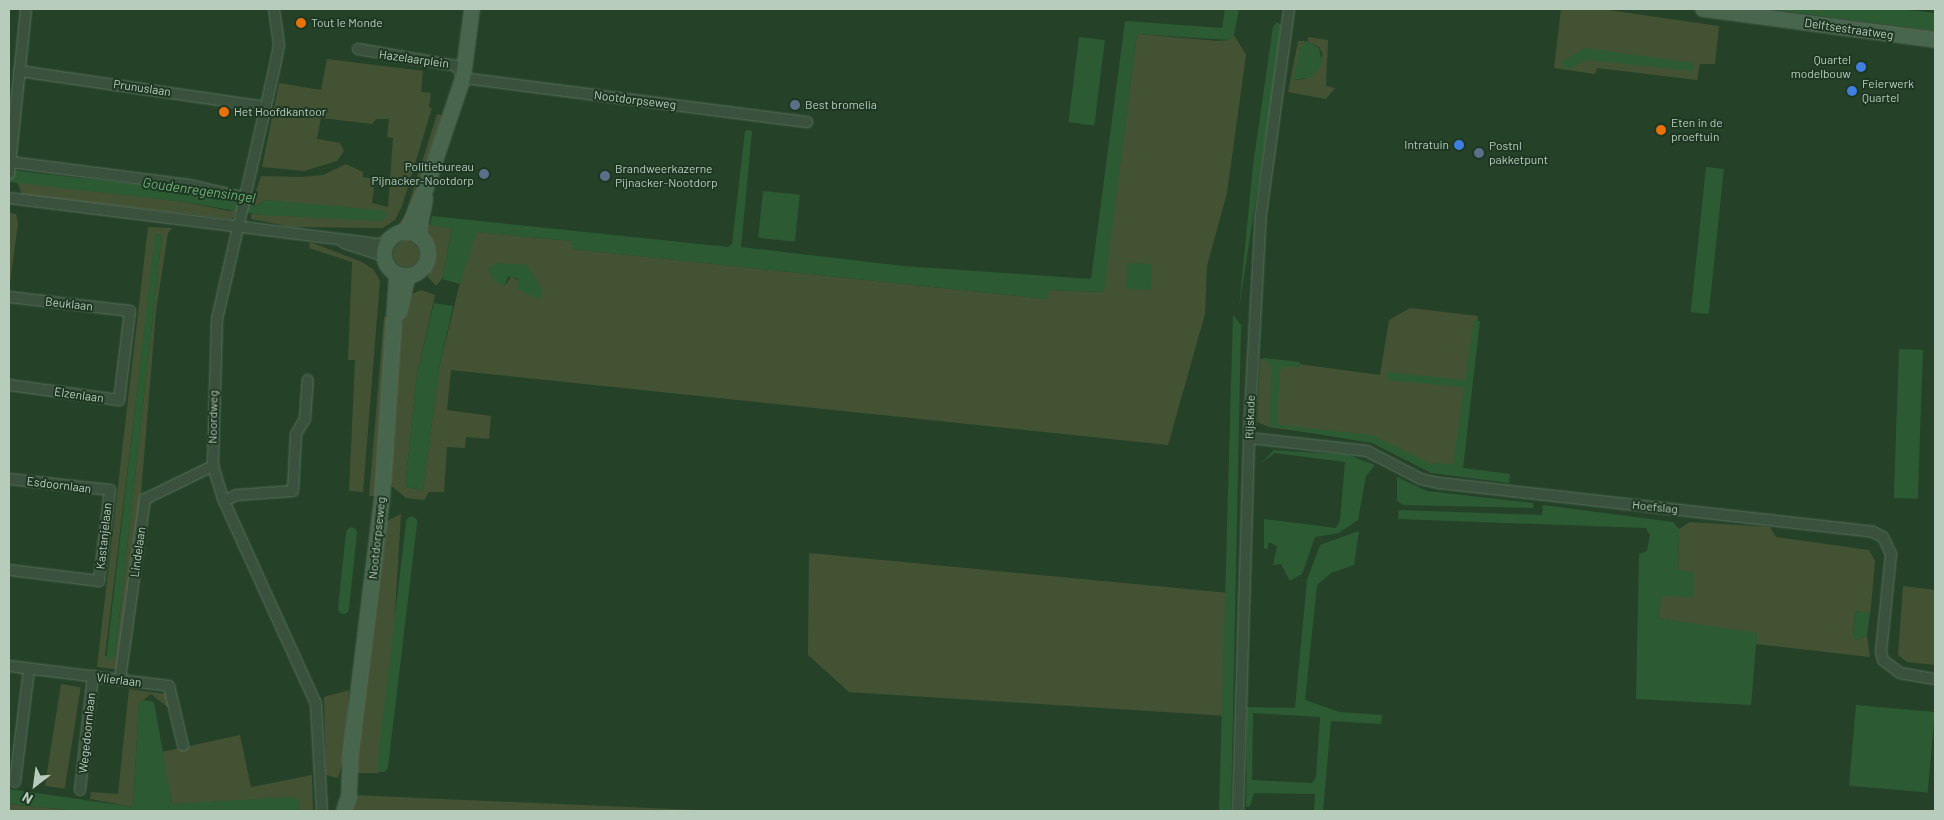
<!DOCTYPE html>
<style>
body{margin:0}
#map{position:relative;width:1944px;height:820px;overflow:hidden;background:#254229;font-family:Barlow,sans-serif}
div>[style]{position:absolute}
[style*='--x']{left:calc(var(--x)*1px);top:calc(var(--y)*1px);width:calc(var(--w)*1px);rotate:calc(var(--a)*1deg)}
.green>*{inset:0;background:#445234;transform-origin:0 0}
.round{border-radius:50%}
.water>*{inset:0;background:#2c5b33;transform-origin:0 0}
.canal>*{height:11px;margin:-5.5px;padding:0 5.5px;transform-origin:5.5px;border-radius:5.5px;background:#2c5b33}
.roads{filter:drop-shadow(0 0 1px #586f5c) drop-shadow(0 0 1px #586f5c)}
.minor>*{height:10px;margin:-5px;padding:0 5px;transform-origin:5px;border-radius:5px;background:#3a523d}
.secondary>*{height:14px;margin:-7px;padding:0 7px;transform-origin:7px;border-radius:7px;background:#48654d}
.secondary>.ring{margin:-7px;padding:0;box-sizing:content-box;background:none;border:14px solid #48654d;border-radius:50%}
.dots>*{width:14px;height:14px;translate:-50% -50%;box-sizing:border-box;border:2px solid #1e3722;border-radius:50%}
span{translate:-50% -50%;white-space:nowrap;text-align:center;line-height:1.15;-webkit-text-stroke:4px #1e3722;paint-order:stroke}
.poi-label{font-size:12px;color:#b7ccbb}
.left{translate:0 -50%;text-align:left}
.right{translate:-100% -50%;text-align:right}
.street-label{font-size:12px;color:#b7ccbb}
.water-label{font-size:14px;color:#6fac77;font-style:italic}
.frame{position:absolute;inset:0;border:10px solid #b7ccbb;pointer-events:none}
.north{position:absolute;left:10px;top:760px;width:50px;height:50px;-webkit-text-stroke:4px #1e3722;paint-order:stroke;rotate:210deg;font-size:14px;font-weight:700;line-height:20px;text-align:center;color:#b7ccbb}
.north::after{content:'';display:block;margin:auto;width:18px;height:22px;background:#b7ccbb;clip-path:polygon(50% 0,100% 100%,50% 72%,0 100%)}
</style>
<div id="map">
<div class="green">
<i style="clip-path:polygon(1561px 9px,1601px 9px,1719px 26px,1715px 64px,1700px 64px,1697px 80px,1597px 68px,1595px 74px,1554px 68px)"></i>
<i style="clip-path:polygon(1745px 9px,1935px 31px,1935px 34px)"></i>
<i style="clip-path:polygon(evenodd,1137px 34px,1218px 41px,1229px 40px,1234px 35px,1246px 55px,1227px 193px,1207px 266px,1205px 314px,1168px 445px,451px 370px,447px 410px,491px 416px,489px 439px,466px 437px,465px 448px,447px 447px,444px 492px,429px 492px,424px 500px,406px 498px,388px 483px,399px 335px,407px 296px,421px 290px,435px 295px,417px 374px,405px 487px,423px 490px,439px 369px,467px 254px,477px 232px,572px 241px,572px 249px,1047px 299px,1048px 290px,1103px 292px,1137px 34px,495px 263px,543px 291px,517px 289px,519px 282px,512px 276px,504px 286px,495px 263px)"></i>
<i style="clip-path:polygon(1308px 37px,1328px 40px,1326px 86px,1335px 88px,1326px 99px,1288px 92px,1298px 41px,1306px 41px,1295px 80px,1305px 79px,1323px 55px,1319px 47px,1308px 42px)"></i>
<i style="clip-path:polygon(327px 59px,423px 71px,421px 92px,431px 93px,429px 108px,432px 108px,402px 206px,395px 220px,383px 228px,292px 227px,251px 219px,251px 214px,354px 219px,387px 213px,265px 200px,256px 206px,252px 203px,261px 176px,302px 177px,323px 175px,346px 164px,363px 172px,363px 177px,375px 179px,372px 203px,388px 207px,393px 138px,387px 137px,389px 119px,376px 119px,372px 124px,321px 118px,317px 139px,340px 143px,344px 151px,337px 161px,304px 171px,262px 167px,279px 83px,321px 90px)"></i>
<i style="clip-path:polygon(437px 114px,442px 115px,407px 221px,400px 229px,375px 239px,397px 226px,405px 216px)"></i>
<i style="clip-path:polygon(17px 182px,185px 202px,230px 211px,237px 209px,232px 219px,43px 197px,22px 194px)"></i>
<i style="clip-path:polygon(10px 213px,16px 214px,18px 224px,9px 289px)"></i>
<i style="clip-path:polygon(424px 224px,452px 228px,442px 279px,436px 286px,428px 277px,432px 255px)"></i>
<i style="clip-path:polygon(evenodd,148px 227px,172px 228px,168px 233px,156px 311px,141px 494px,120px 670px,97px 667px,148px 227px,156px 234px,162px 235px,118px 629px,115px 656px,105px 656px,156px 234px)"></i>
<i class="round" style="left:393px;top:241px;width:26px;height:26px"></i>
<i style="clip-path:polygon(310px 242px,362px 262px,374px 270px,380px 281px,363px 492px,349px 491px,355px 360px,348px 360px,352px 262px,309px 248px)"></i>
<i style="clip-path:polygon(1410px 308px,1478px 316px,1459px 471px,1428px 469px,1371px 441px,1269px 427px,1257px 422px,1260px 359px,1380px 375px,1389px 320px)"></i>
<i style="clip-path:polygon(384px 317px,389px 317px,377px 496px,369px 496px)"></i>
<i style="clip-path:polygon(401px 514px,392px 663px,379px 773px,355px 773px,385px 522px)"></i>
<i style="clip-path:polygon(1690px 522px,1770px 527px,1776px 537px,1869px 550px,1875px 561px,1871px 607px,1870px 613px,1855px 611px,1853px 636px,1856px 640px,1867px 636px,1870px 657px,1756px 644px,1757px 634px,1658px 618px,1661px 596px,1693px 596px,1678px 570px,1679px 529px)"></i>
<i style="clip-path:polygon(809px 553px,1229px 593px,1227px 716px,849px 692px,808px 655px)"></i>
<i style="clip-path:polygon(1903px 586px,1935px 590px,1935px 665px,1907px 662px,1898px 655px)"></i>
<i style="left:61px;top:684px;width:20px;height:103px;rotate:9deg"></i>
<i style="clip-path:polygon(129px 689px,166px 694px,170px 709px,151px 694px,139px 703px,133px 807px,90px 799px,91px 792px,118px 794px)"></i>
<i style="clip-path:polygon(349px 690px,345px 755px,338px 778px,326px 775px,324px 697px)"></i>
<i style="clip-path:polygon(240px 735px,251px 787px,312px 775px,313px 811px,296px 811px,300px 807px,263px 799px,172px 804px,162px 752px)"></i>
<i style="clip-path:polygon(352px 795px,718px 811px,350px 811px)"></i>
<i style="clip-path:polygon(9px 804px,37px 807px,78px 811px,9px 811px)"></i>
</div>
<div class="water">
<i style="clip-path:polygon(1225px 9px,1239px 9px,1234px 35px,1229px 40px,1137px 34px,1104px 292px,1049px 290px,1047px 299px,571px 249px,572px 241px,477px 232px,460px 284px,442px 279px,452px 229px,430px 225px,432px 216px,728px 247px,732px 244px,745px 131px,748px 130px,752px 131px,741px 247px,903px 266px,1091px 279px,1125px 21px,1222px 28px)"></i>
<i style="clip-path:polygon(1768px 9px,1899px 9px,1935px 13px,1935px 31px)"></i>
<i style="clip-path:polygon(1277px 22px,1281px 25px,1270px 108px,1239px 308px,1253px 165px,1273px 27px)"></i>
<i style="left:1079px;top:37px;width:26px;height:86px;rotate:7deg"></i>
<i style="clip-path:polygon(1306px 41px,1319px 48px,1322px 64px,1312px 77px,1294px 80px,1299px 50px)"></i>
<i style="clip-path:polygon(1585px 48px,1694px 63px,1693px 71px,1587px 60px,1567px 70px,1561px 62px)"></i>
<i style="left:1706px;top:167px;width:18px;height:146px;rotate:6deg"></i>
<i style="clip-path:polygon(9px 170px,184px 190px,256px 206px,265px 200px,381px 210px,387px 213px,387px 217px,382px 221px,261px 215px,185px 202px,9px 182px)"></i>
<i style="left:763px;top:191px;width:37px;height:47px;rotate:6deg"></i>
<i style="clip-path:polygon(155px 234px,162px 235px,118px 629px,115px 656px,106px 661px)"></i>
<i style="clip-path:polygon(495px 263px,527px 265px,543px 291px,539px 299px,517px 289px,517px 278px,508px 277px,504px 286px,493px 280px,488px 268px)"></i>
<i style="left:1127px;top:263px;width:25px;height:26px;rotate:2deg"></i>
<i style="clip-path:polygon(434px 303px,453px 306px,439px 369px,423px 490px,405px 487px,417px 374px)"></i>
<i style="clip-path:polygon(1233px 315px,1241px 325px,1231px 810px,1219px 811px)"></i>
<i style="clip-path:polygon(1474px 320px,1480px 321px,1463px 468px,1510px 474px,1509px 483px,1431px 473px,1372px 443px,1269px 426px,1272px 367px,1262px 358px,1300px 362px,1299px 367px,1283px 367px,1280px 372px,1277px 422px,1280px 425px,1372px 435px,1429px 463px,1453px 464px,1464px 387px,1388px 380px,1388px 372px,1465px 380px)"></i>
<i style="left:1899px;top:349px;width:24px;height:149px;rotate:2deg"></i>
<i style="clip-path:polygon(1274px 450px,1348px 455px,1375px 465px,1366px 476px,1358px 520px,1339px 533px,1315px 537px,1302px 574px,1290px 581px,1281px 564px,1273px 565px,1277px 546px,1269px 542px,1267px 550px,1264px 548px,1264px 519px,1336px 528px,1340px 520px,1345px 462px,1275px 453px,1261px 463px)"></i>
<i style="clip-path:polygon(1397px 477px,1427px 491px,1533px 503px,1533px 508px,1403px 505px,1397px 501px)"></i>
<i style="clip-path:polygon(1543px 505px,1673px 522px,1679px 529px,1678px 570px,1694px 572px,1693px 597px,1662px 596px,1658px 618px,1757px 633px,1751px 705px,1636px 699px,1639px 554px,1647px 551px,1650px 535px,1646px 528px,1398px 519px,1399px 510px,1542px 515px)"></i>
<i style="clip-path:polygon(evenodd,1359px 531px,1354px 565px,1331px 573px,1317px 585px,1305px 700px,1339px 712px,1382px 715px,1381px 724px,1331px 721px,1323px 811px,1314px 811px,1315px 794px,1254px 793px,1250px 806px,1246px 807px,1247px 707px,1295px 708px,1307px 580px,1320px 545px,1359px 531px,1253px 713px,1320px 717px,1316px 777px,1312px 783px,1252px 780px,1253px 713px)"></i>
<i style="clip-path:polygon(1855px 611px,1870px 613px,1867px 636px,1856px 640px,1853px 638px)"></i>
<i style="clip-path:polygon(144px 700px,154px 702px,172px 804px,289px 797px,300px 800px,300px 807px,296px 811px,78px 811px,9px 804px,9px 789px,133px 807px,139px 702px)"></i>
<i style="left:1856px;top:705px;width:79px;height:81px;rotate:5deg"></i>
</div>
<div class="canal">
<i style="--x:343;--y:608;--w:76;--a:-84"></i>
<i style="--x:382;--y:766;--w:246;--a:-83.2"></i>
</div>
<div class="roads">
<div class="minor">
<i style="--x:274;--y:9;--w:36;--a:82"></i>
<i style="--x:279;--y:45;--w:21;--a:101"></i>
<i style="--x:275;--y:66;--w:260;--a:102.9"></i>
<i style="--x:217;--y:319;--w:147;--a:91.6"></i>
<i style="--x:213;--y:466;--w:37;--a:73"></i>
<i style="--x:224;--y:501;--w:223;--a:65.6"></i>
<i style="--x:316;--y:704;--w:107;--a:86.8"></i>
<i style="--x:358;--y:49;--w:100;--a:9.7"></i>
<i style="--x:457;--y:66;--w:13;--a:63"></i>
<i style="--x:463;--y:78;--w:347;--a:7.3"></i>
<i style="--x:19;--y:71;--w:249;--a:8.3"></i>
<i style="--x:10;--y:162;--w:181;--a:7.3"></i>
<i style="--x:190;--y:185;--w:57;--a:13.1"></i>
<i style="--x:9;--y:174;--w:166;--a:-84.1"></i>
<i style="--x:9;--y:198;--w:380;--a:7.1"></i>
<i style="--x:344;--y:243;--w:42;--a:18"></i>
<i style="--x:9;--y:297;--w:122;--a:6.6"></i>
<i style="--x:130;--y:311;--w:90;--a:97"></i>
<i style="--x:119;--y:400;--w:111;--a:-172.2"></i>
<i style="--x:1249;--y:438;--w:119;--a:6.3"></i>
<i style="--x:1367;--y:451;--w:61;--a:27.4"></i>
<i style="--x:1421;--y:479;--w:18;--a:13"></i>
<i style="--x:1439;--y:483;--w:437;--a:6.4"></i>
<i style="--x:1873;--y:532;--w:11;--a:27"></i>
<i style="--x:1883;--y:537;--w:19;--a:65"></i>
<i style="--x:1891;--y:554;--w:99;--a:95.8"></i>
<i style="--x:1881;--y:652;--w:8;--a:76"></i>
<i style="--x:1883;--y:660;--w:21;--a:37"></i>
<i style="--x:1900;--y:673;--w:36;--a:10"></i>
<i style="--x:9;--y:479;--w:102;--a:6.2"></i>
<i style="--x:110;--y:490;--w:92;--a:96.9"></i>
<i style="--x:99;--y:581;--w:91;--a:-173"></i>
<i style="--x:224;--y:501;--w:14;--a:-25"></i>
<i style="--x:237;--y:495;--w:56;--a:-4.1"></i>
<i style="--x:293;--y:491;--w:57;--a:-87"></i>
<i style="--x:296;--y:434;--w:17;--a:-59"></i>
<i style="--x:305;--y:419;--w:39;--a:-86"></i>
<i style="--x:9;--y:666;--w:161;--a:7.1"></i>
<i style="--x:169;--y:686;--w:61;--a:76.7"></i>
<i style="--x:120;--y:679;--w:182;--a:-82.1"></i>
<i style="--x:145;--y:499;--w:76;--a:-25.9"></i>
<i style="--x:15;--y:782;--w:114;--a:-82.9"></i>
<i style="--x:80;--y:790;--w:115;--a:-83.5"></i>
<i style="--x:1238;--y:811;--w:397;--a:-88.3"></i>
<i style="--x:1250;--y:414;--w:200;--a:-86.9"></i>
<i style="--x:1261;--y:214;--w:207;--a:-82.2"></i>
</div>
<div class="secondary">
<i style="--x:1703;--y:9;--w:234;--a:7.6"></i>
<i class="ring" style="left:384px;top:232px;width:30px;height:30px"></i>
<i style="--x:406;--y:233;--w:49;--a:-66"></i>
<i style="--x:426;--y:188;--w:116;--a:-71.4"></i>
<i style="--x:463;--y:78;--w:70;--a:-82.6"></i>
<i style="--x:418;--y:236;--w:38;--a:-79"></i>
<i style="--x:399;--y:312;--w:37;--a:-76"></i>
<i style="--x:344;--y:811;--w:16;--a:-72"></i>
<i style="--x:349;--y:796;--w:37;--a:-88"></i>
<i style="--x:350;--y:759;--w:261;--a:-83"></i>
<i style="--x:382;--y:500;--w:226;--a:-86.2"></i>
</div>
</div>
<div class="dots">
<i style="left:301px;top:23px;background:#e8710a"></i>
<i style="left:1861px;top:67px;background:#3f7fe0"></i>
<i style="left:1852px;top:91px;background:#3f7fe0"></i>
<i style="left:795px;top:105px;background:#5c6f8a"></i>
<i style="left:224px;top:112px;background:#e8710a"></i>
<i style="left:1661px;top:130px;background:#e8710a"></i>
<i style="left:1459px;top:145px;background:#3f7fe0"></i>
<i style="left:1479px;top:153px;background:#5c6f8a"></i>
<i style="left:484px;top:174px;background:#5c6f8a"></i>
<i style="left:605px;top:176px;background:#5c6f8a"></i>
</div>
<div class="poi-label">
<span class="left" style="left:311px;top:23px">Tout le Monde</span>
<span class="right" style="left:1851px;top:67px">Quartel<br>modelbouw</span>
<span class="left" style="left:1862px;top:91px">Feierwerk<br>Quartel</span>
<span class="left" style="left:805px;top:105px">Best bromelia</span>
<span class="left" style="left:234px;top:112px">Het Hoofdkantoor</span>
<span class="left" style="left:1671px;top:130px">Eten in de<br>proeftuin</span>
<span class="right" style="left:1449px;top:145px">Intratuin</span>
<span class="left" style="left:1489px;top:153px">Postnl<br>pakketpunt</span>
<span class="right" style="left:474px;top:174px">Politiebureau<br>Pijnacker-Nootdorp</span>
<span class="left" style="left:615px;top:176px">Brandweerkazerne<br>Pijnacker-Nootdorp</span>
</div>
<div class="street-label">
<span style="left:1849px;top:29px;rotate:8deg">Delftsestraatweg</span>
<span style="left:414px;top:59px;rotate:8deg">Hazelaarplein</span>
<span style="left:142px;top:88px;rotate:8deg">Prunuslaan</span>
<span style="left:635px;top:100px;rotate:7deg">Nootdorpseweg</span>
<span style="left:69px;top:304px;rotate:6deg">Beuklaan</span>
<span style="left:79px;top:395px;rotate:8deg">Elzenlaan</span>
<span style="left:213px;top:417px;rotate:-89deg">Noordweg</span>
<span style="left:1250px;top:417px;rotate:-88deg">Rijskade</span>
<span style="left:59px;top:485px;rotate:7deg">Esdoornlaan</span>
<span style="left:1655px;top:507px;rotate:6deg">Hoefslag</span>
<span style="left:104px;top:536px;rotate:-84deg">Kastanjelaan</span>
<span style="left:377px;top:538px;rotate:-84deg">Nootdorpseweg</span>
<span style="left:138px;top:552px;rotate:-82deg">Lindelaan</span>
<span style="left:119px;top:680px;rotate:7deg">Vlierlaan</span>
<span style="left:87px;top:733px;rotate:-84deg">Wegedoornlaan</span>
</div>
<div class="water-label">
<span style="left:199px;top:190px;rotate:8deg">Goudenregensingel</span>
</div>
<div class="frame"></div>
<div class="north">N</div>
</div>
